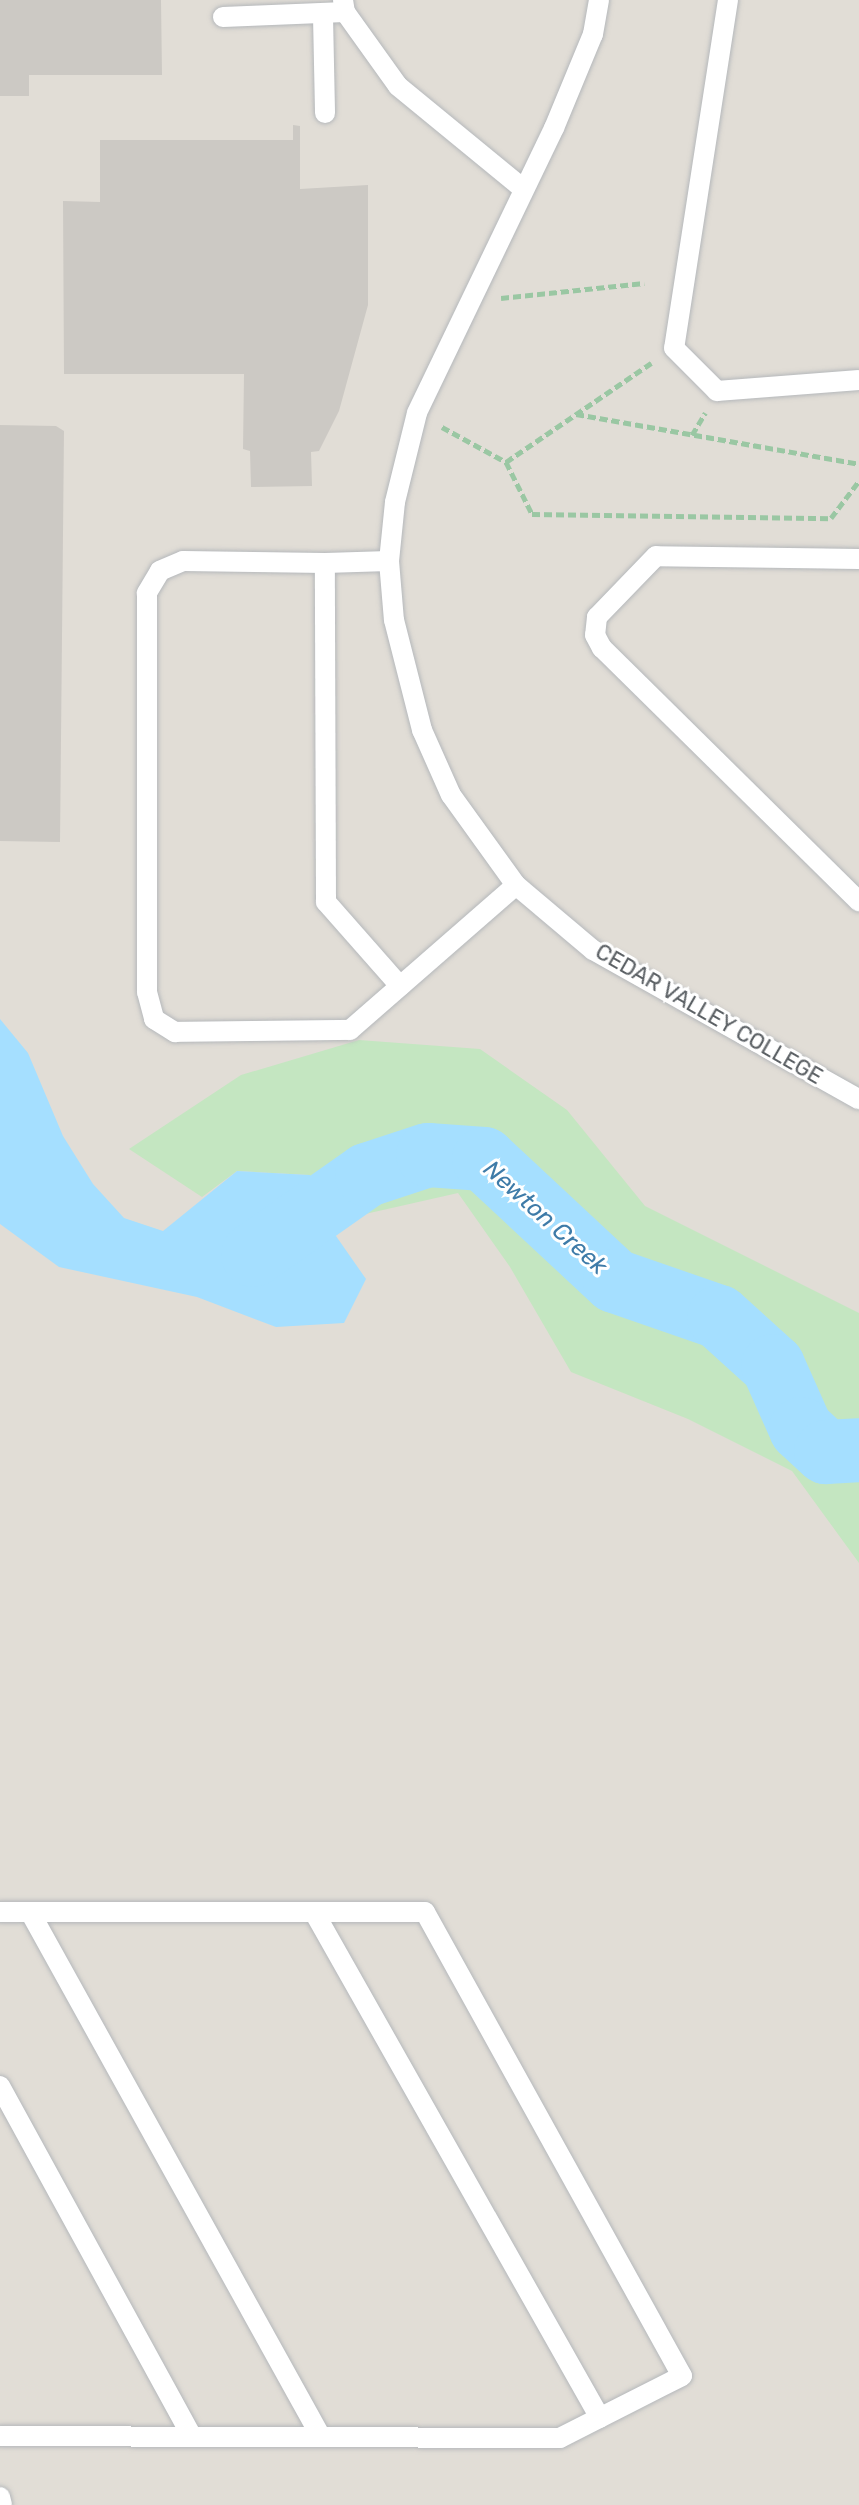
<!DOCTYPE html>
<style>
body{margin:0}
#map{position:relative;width:859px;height:2505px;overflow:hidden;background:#efece5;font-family:Rubik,sans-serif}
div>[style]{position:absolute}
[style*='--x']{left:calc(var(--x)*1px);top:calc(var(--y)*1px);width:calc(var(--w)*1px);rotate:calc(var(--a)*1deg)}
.education>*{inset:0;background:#e1ddd6;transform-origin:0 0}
.green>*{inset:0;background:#c4e6c1}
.water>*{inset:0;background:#a5dfff}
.river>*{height:64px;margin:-32px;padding:0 32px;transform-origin:32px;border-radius:32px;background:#a5dfff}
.building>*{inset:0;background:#ccc9c4}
.path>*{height:5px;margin-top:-2.5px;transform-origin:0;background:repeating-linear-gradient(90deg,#9ac7a3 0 8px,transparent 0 12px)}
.roads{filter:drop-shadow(0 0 2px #b5b8bb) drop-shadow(0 0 2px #b5b8bb)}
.service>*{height:20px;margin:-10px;padding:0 10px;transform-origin:10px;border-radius:10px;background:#fff}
span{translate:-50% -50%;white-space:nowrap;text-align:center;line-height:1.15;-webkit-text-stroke:6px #fff;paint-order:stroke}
.street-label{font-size:22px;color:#5c6165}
.water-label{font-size:24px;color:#3e7ba8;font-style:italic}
</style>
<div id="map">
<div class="education">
<i style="left:0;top:0;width:859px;height:2505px"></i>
</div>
<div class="green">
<i style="clip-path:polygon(359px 1040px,480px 1049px,567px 1110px,645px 1206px,859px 1313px,859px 1563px,792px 1471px,688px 1419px,571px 1372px,510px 1267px,458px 1193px,330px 1222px,309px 1175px,237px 1171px,202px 1197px,129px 1149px,241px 1075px)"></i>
</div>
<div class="water">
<i style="clip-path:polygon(0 1019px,28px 1053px,63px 1136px,93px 1184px,124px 1218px,163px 1231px,237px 1171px,310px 1175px,336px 1236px,366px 1279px,344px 1323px,276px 1327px,197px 1297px,59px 1267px,0 1224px)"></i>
</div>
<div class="river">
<i style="--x:253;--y:1255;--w:139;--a:-35.1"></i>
<i style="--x:367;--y:1175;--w:64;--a:-18.2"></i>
<i style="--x:428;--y:1155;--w:56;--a:4.1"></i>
<i style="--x:484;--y:1159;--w:179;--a:43"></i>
<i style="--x:615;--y:1281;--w:110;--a:19.1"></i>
<i style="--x:719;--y:1317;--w:73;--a:42.2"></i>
<i style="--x:773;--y:1366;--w:69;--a:66"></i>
<i style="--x:801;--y:1429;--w:34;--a:43"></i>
<i style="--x:826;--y:1452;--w:33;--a:-3"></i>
</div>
<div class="building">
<i style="clip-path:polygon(0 0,161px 0,162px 75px,29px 75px,29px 96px,0 96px)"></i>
<i style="clip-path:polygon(293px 125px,300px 126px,300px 189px,368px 185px,368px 305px,339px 411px,319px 451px,311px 452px,312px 486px,251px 487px,250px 451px,243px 449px,244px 374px,64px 374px,63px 201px,100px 202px,100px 140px,293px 140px)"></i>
<i style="clip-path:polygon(0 425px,56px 426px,64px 431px,60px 842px,0 841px)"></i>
</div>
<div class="path">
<i style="--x:501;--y:298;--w:144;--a:-6"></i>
<i style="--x:576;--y:414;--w:287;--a:10"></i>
<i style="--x:442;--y:427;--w:73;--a:28.7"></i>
<i style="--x:506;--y:462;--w:58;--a:63.4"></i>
<i style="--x:532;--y:514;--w:299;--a:0.8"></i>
<i style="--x:831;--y:518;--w:46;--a:-52.9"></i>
<i style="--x:692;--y:435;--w:26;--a:-59"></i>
<i style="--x:506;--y:462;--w:176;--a:-34.3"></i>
</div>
<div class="roads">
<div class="service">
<i style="--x:343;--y:0;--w:12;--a:81"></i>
<i style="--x:345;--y:12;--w:91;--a:54.4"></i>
<i style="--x:398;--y:86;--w:161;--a:39.4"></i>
<i style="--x:599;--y:0;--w:35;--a:100"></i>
<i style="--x:593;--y:34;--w:102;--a:112.5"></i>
<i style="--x:554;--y:128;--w:316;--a:115.7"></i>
<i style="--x:417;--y:413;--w:92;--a:103.9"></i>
<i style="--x:395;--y:502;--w:59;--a:95.8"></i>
<i style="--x:389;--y:561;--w:59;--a:85.2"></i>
<i style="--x:394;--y:620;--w:114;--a:75.7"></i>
<i style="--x:422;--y:730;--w:71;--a:66"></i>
<i style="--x:451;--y:795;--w:111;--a:54.2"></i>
<i style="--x:516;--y:885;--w:101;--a:40.2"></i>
<i style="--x:593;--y:950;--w:305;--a:29.3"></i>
<i style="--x:728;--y:0;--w:352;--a:98.8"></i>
<i style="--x:674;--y:348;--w:61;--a:45"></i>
<i style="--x:717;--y:391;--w:142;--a:-4.4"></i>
<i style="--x:323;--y:16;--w:97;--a:88.8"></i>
<i style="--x:223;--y:17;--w:122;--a:-2.3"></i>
<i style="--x:859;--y:559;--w:203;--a:-179.2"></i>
<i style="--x:656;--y:556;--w:85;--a:134"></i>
<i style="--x:597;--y:617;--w:18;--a:96"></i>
<i style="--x:595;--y:635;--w:15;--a:62"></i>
<i style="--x:602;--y:648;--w:361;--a:44.6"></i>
<i style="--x:325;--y:563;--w:64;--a:-1.8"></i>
<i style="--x:400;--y:986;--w:112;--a:-131.4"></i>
<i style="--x:326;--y:902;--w:339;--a:-90.2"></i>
<i style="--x:325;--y:563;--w:142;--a:-179.2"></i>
<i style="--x:183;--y:561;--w:25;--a:157"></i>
<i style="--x:160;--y:571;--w:26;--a:121"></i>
<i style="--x:147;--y:593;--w:399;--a:90"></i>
<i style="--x:147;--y:992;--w:28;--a:75"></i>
<i style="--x:154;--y:1019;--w:25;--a:32"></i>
<i style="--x:175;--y:1032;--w:175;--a:-0.7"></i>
<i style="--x:350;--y:1030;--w:220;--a:-41.1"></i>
<i style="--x:0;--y:1912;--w:425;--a:0"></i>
<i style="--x:425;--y:1912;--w:530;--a:61.02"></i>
<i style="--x:682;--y:2376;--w:137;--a:153.1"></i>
<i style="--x:560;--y:2438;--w:560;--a:-179.8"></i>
<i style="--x:30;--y:1912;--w:600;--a:61"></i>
<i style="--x:314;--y:1912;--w:581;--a:60.52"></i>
<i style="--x:0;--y:2086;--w:399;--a:61.3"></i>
<i style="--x:0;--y:2497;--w:8;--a:76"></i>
</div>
</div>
<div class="street-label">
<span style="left:709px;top:1014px;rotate:30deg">CEDAR VALLEY COLLEGE</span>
</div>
<div class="water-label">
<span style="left:545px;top:1218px;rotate:42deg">Newton Creek</span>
</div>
</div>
